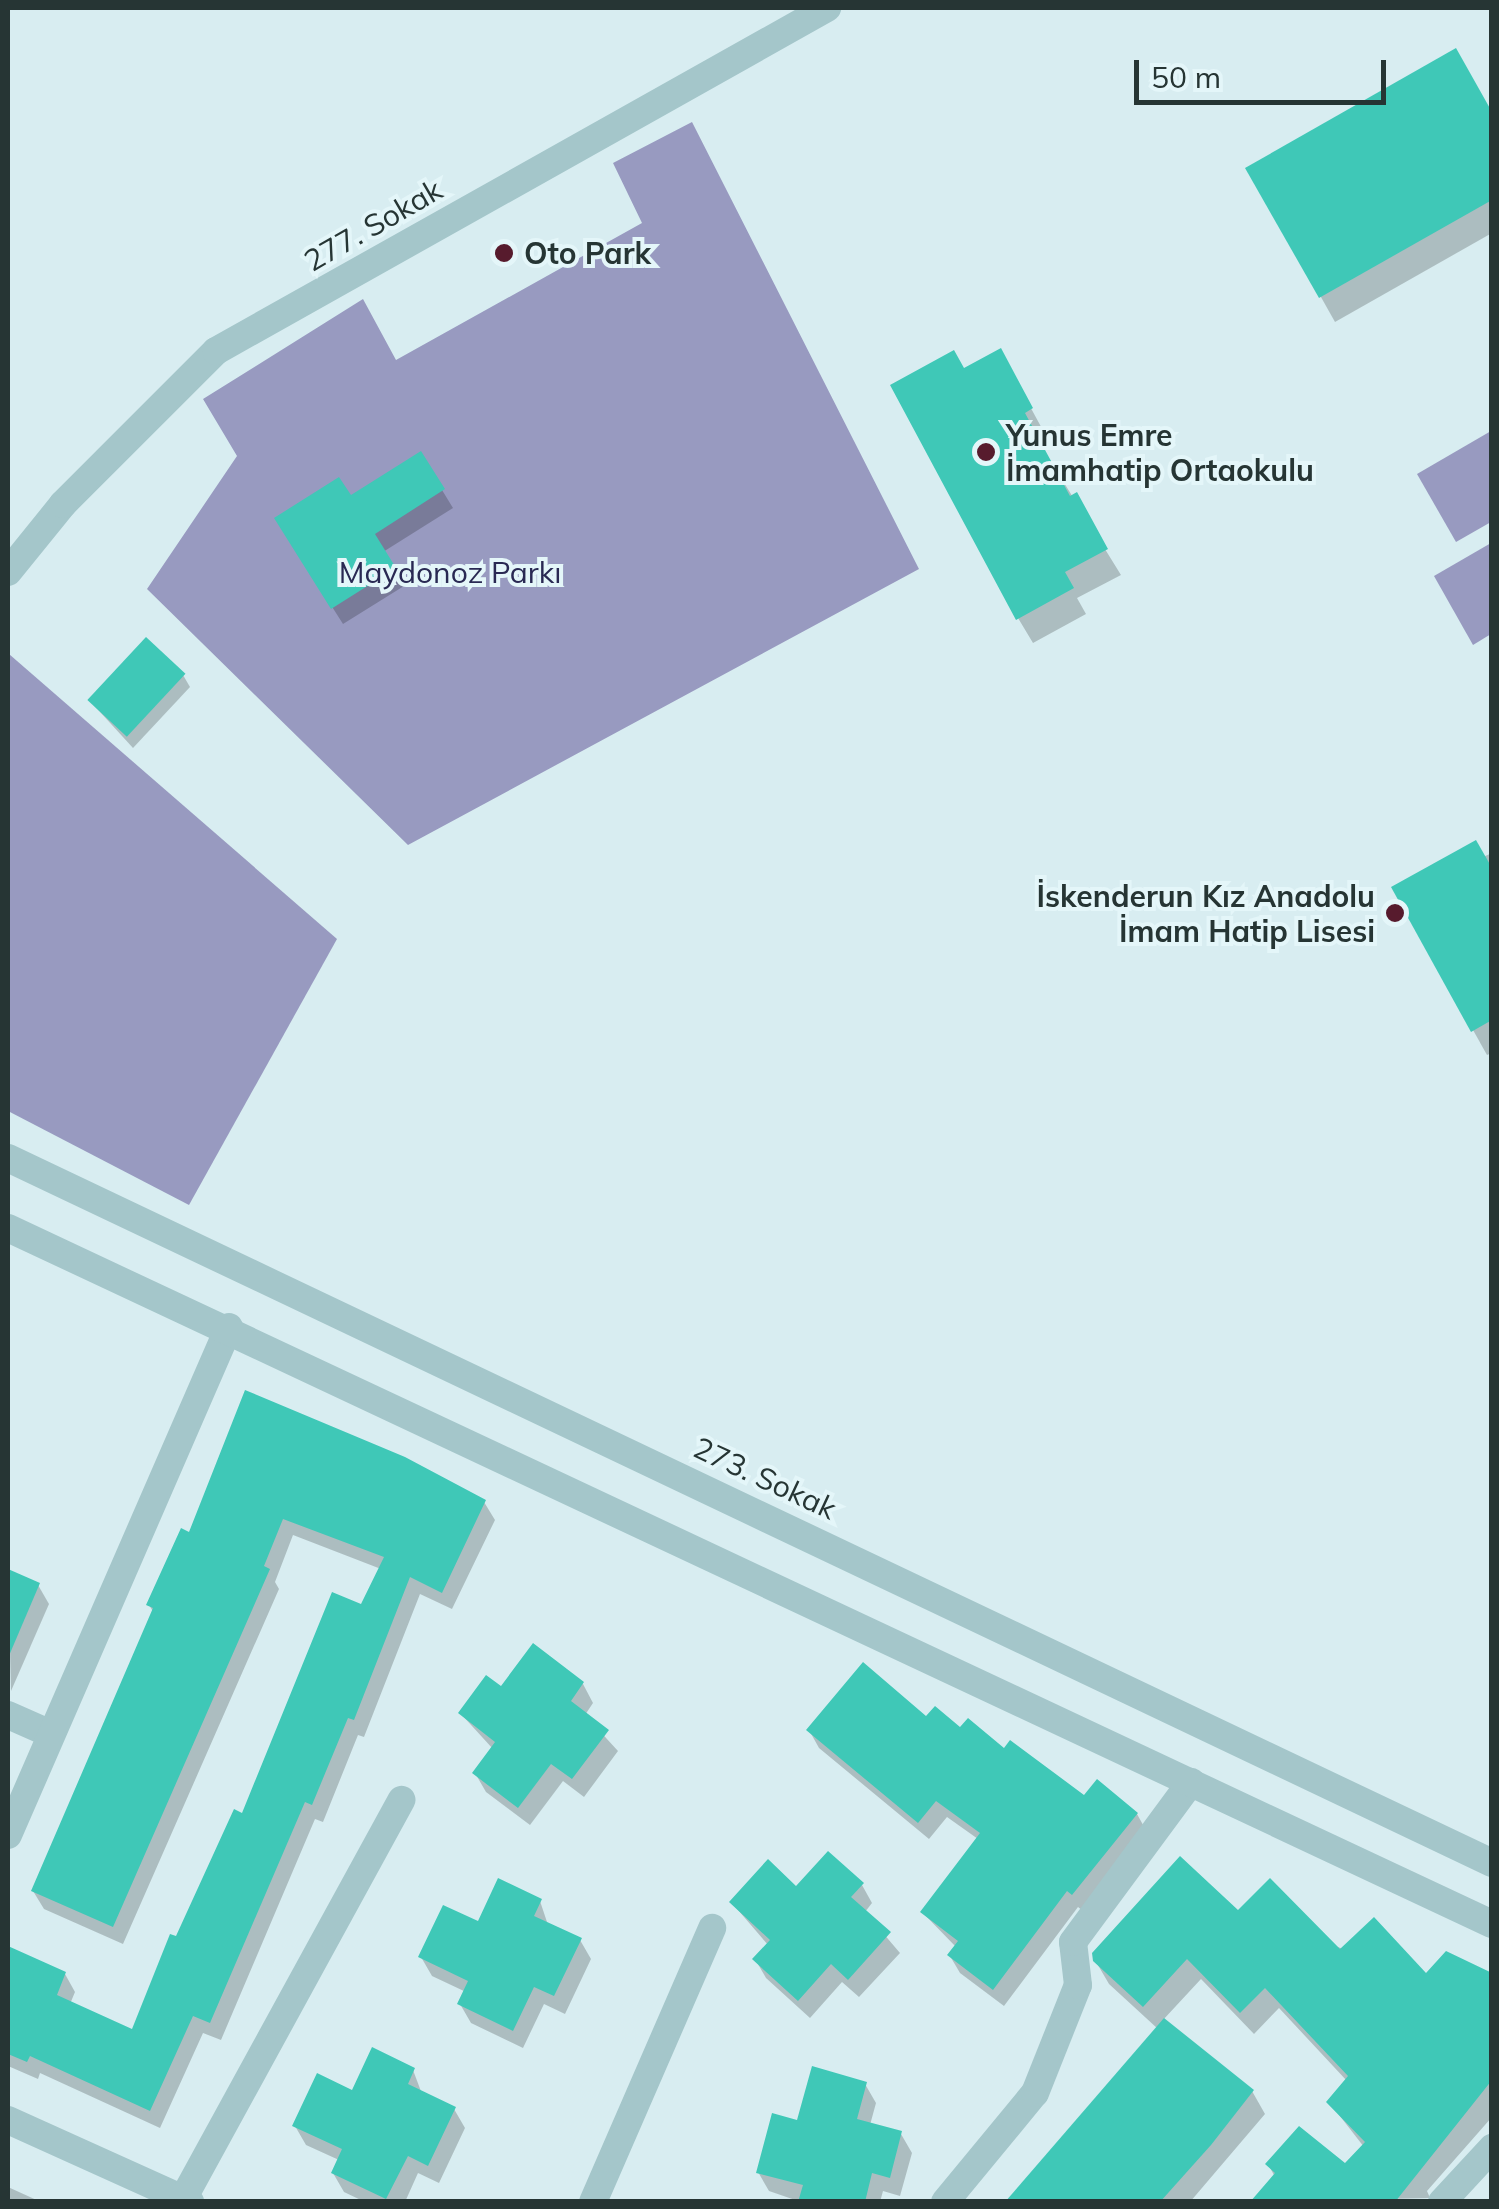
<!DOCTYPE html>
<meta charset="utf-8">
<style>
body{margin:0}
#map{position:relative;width:1499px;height:2209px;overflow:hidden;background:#d8edf1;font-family:Mulish,sans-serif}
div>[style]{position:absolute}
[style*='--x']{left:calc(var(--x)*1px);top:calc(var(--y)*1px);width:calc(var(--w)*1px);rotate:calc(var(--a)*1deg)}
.green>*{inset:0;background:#989ac0}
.shadow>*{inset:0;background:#0003}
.building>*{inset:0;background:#3fc8b7;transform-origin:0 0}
.minor>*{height:28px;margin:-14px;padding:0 14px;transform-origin:14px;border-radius:14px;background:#a4c6ca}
.tertiary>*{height:28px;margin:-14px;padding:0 14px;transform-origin:14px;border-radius:14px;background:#a4c6ca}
.dots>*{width:28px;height:28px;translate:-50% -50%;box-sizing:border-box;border:5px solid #e4f6f9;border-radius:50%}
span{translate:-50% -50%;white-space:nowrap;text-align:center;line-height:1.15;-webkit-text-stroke:8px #e4f6f9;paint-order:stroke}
.street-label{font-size:30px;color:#263534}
.poi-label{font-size:30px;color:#263534;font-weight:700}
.left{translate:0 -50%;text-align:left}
.right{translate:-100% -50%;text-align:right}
.park-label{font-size:30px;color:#292953}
.frame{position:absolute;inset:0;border:10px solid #263534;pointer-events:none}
.scale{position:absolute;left:1134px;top:60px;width:252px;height:45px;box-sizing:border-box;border:5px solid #263534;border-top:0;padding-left:12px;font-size:30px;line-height:35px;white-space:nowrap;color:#263534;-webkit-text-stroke:8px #e4f6f9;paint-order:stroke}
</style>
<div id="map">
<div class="green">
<i style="clip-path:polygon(692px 122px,919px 569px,408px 845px,147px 589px,237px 456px,203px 399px,363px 299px,396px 360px,642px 223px,613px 163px)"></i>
<i style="clip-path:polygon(1491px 431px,1491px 522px,1456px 542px,1417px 474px)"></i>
<i style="clip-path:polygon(1491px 543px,1491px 634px,1473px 645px,1434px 576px)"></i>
<i style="clip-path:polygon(9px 654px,337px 939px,189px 1205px,8px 1111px)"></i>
</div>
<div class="shadow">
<i style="clip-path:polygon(1492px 117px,1492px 233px,1335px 322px,1249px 169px)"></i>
<i style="clip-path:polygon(964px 371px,1014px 377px,1045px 434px,1037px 439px,1121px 575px,1077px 598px,1086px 614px,1033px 643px,1018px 618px)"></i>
<i style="clip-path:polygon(420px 454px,453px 508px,383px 552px,404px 586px,343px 624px,287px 536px)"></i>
<i style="clip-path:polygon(183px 675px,190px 687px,133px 748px,90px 701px)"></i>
<i style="clip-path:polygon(1492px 853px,1492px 1053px,1487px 1055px,1473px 1030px,1483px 857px)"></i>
<i style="clip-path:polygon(246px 1393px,484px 1502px,495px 1520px,452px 1609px,420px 1594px,364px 1737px,358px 1735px,323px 1822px,315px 1819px,221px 2040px,203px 2033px,160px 2128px,40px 2073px,38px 2079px,8px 2066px,8px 1949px,65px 1974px,75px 1992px,70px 2004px,133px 2033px,381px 1569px,293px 1535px,275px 1582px,279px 1589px,123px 1944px,44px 1909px,33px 1891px,154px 1613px,149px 1605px,191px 1535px)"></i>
<i style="clip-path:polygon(8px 1571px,38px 1585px,49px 1604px,11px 1691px)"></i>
<i style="clip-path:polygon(583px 1684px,593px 1703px,585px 1715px,618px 1751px,584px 1797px,563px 1781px,530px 1825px,486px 1792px,475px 1773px,493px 1749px,461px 1714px,502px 1689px)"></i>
<i style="clip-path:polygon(926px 1720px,1005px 1752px,1085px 1798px,1137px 1814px,1147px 1832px,1083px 1911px,1078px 1907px,1004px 2006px,960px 1973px,950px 1956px,956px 1947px,923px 1913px,978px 1839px,947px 1817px,929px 1839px,819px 1748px,809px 1730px)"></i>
<i style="clip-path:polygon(862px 1885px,872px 1903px,865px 1912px,900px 1953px,859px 1997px,842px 1982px,810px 2018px,766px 1978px,755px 1959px,768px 1945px,732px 1903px)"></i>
<i style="clip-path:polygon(540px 1901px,548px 1925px,580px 1940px,591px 1959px,565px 2014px,544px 2004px,523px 2048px,471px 2023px,460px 2004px,466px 1992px,432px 1976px,421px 1957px)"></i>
<i style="clip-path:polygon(1238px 1913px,1426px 1977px,1492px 1977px,1492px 2117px,1427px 2191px,1430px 2198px,1253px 2202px,1275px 2177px,1268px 2164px,1346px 2167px,1364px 2147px,1329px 2102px,1347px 2081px,1279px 2008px,1254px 2034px,1201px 1979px,1163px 2020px,1252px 2091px,1265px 2114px,1190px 2202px,1010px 2202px,1158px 2029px,1109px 1984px,1095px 1960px)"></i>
<i style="clip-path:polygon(413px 2070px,422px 2094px,454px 2109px,465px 2128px,439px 2183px,418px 2173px,405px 2202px,365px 2202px,344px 2192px,333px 2173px,339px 2160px,306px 2145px,295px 2126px)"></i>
<i style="clip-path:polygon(865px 2084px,876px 2103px,870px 2125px,901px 2134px,912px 2153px,900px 2196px,883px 2191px,880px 2202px,801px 2202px,769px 2191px,758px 2172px,799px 2123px)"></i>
<i style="clip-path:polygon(8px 2187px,41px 2202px,8px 2202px)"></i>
</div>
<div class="building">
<i style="clip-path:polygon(1456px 48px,1492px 112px,1492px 200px,1319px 298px,1245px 168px)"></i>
<i style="clip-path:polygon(1001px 348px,1033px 408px,1025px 413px,1070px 496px,1077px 492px,1108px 549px,1065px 572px,1074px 588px,1016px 620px,890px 385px,954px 350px,964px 368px)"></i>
<i style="clip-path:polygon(421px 451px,445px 489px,375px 534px,396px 568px,331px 609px,274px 518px,339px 477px,351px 495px)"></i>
<i style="left:146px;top:637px;width:54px;height:86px;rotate:43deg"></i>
<i style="clip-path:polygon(1476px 840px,1492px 868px,1492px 1020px,1471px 1032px,1391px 887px)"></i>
<i style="clip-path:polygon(245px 1390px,405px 1457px,486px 1500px,442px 1593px,410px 1577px,354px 1720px,348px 1718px,312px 1805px,305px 1802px,210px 2023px,193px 2016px,150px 2111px,30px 2056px,27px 2062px,8px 2054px,8px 1946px,66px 1972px,57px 1995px,132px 2029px,170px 1934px,176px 1936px,234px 1809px,242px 1813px,332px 1592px,361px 1604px,384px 1557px,283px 1519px,264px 1566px,270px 1569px,113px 1927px,31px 1891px,153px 1608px,146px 1605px,181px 1528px,189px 1532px)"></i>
<i style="clip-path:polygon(8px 1569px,40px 1583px,8px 1658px)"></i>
<i style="clip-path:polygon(533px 1643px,584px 1682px,571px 1701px,609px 1730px,572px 1779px,551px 1764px,518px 1808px,472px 1773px,495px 1742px,458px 1713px,486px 1675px,501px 1686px)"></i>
<i style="clip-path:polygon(863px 1662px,926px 1716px,935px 1706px,960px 1727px,968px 1718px,1004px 1748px,1010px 1740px,1084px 1795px,1097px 1779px,1138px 1813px,1072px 1895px,1067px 1891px,993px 1990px,947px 1955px,958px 1941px,920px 1912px,980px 1833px,936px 1801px,918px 1823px,806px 1730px)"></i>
<i style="clip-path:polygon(828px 1851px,864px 1883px,851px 1897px,891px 1932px,848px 1980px,831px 1964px,798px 2001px,752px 1959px,770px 1940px,729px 1902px,768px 1859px,796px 1886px)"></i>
<i style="clip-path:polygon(1180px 1856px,1238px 1910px,1270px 1878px,1340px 1949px,1374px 1917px,1426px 1973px,1446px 1951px,1492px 1973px,1492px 2080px,1395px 2202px,1250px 2202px,1275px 2173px,1265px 2164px,1299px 2126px,1345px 2163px,1365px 2142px,1326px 2102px,1348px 2076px,1265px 1988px,1240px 2013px,1187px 1959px,1143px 2007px,1093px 1961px,1092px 1953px)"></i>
<i style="clip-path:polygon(498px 1878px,542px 1899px,534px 1916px,582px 1938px,554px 1996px,534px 1987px,513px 2031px,457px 2004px,468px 1981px,418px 1957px,443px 1905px,478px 1921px)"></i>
<i style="clip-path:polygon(1164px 2018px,1254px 2090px,1211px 2145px,1160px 2202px,1005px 2202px)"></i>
<i style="clip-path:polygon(372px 2047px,415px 2068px,408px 2084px,456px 2107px,428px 2166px,408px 2156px,386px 2199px,331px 2173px,342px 2149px,292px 2126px,317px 2073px,352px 2090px)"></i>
<i style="clip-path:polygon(812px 2066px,867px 2082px,857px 2119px,902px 2131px,890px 2178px,872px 2173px,865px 2202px,798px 2202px,803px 2185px,756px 2173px,772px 2113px,797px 2120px)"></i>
</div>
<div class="minor">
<i style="--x:8;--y:1715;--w:47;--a:23.8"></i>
<i style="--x:8;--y:1835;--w:554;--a:-66.49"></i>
<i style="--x:8;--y:2120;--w:200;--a:24.3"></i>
<i style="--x:183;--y:2199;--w:455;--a:-61.3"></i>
<i style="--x:593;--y:2202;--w:299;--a:-66.5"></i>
<i style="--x:945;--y:2202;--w:141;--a:-50.5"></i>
<i style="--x:1035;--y:2093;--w:116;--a:-68.3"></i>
<i style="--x:1078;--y:1985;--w:43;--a:-96.6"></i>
<i style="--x:1073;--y:1942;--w:199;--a:-53.6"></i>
</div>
<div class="tertiary">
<i style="--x:8;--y:572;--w:87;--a:-51"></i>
<i style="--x:63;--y:504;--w:216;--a:-45"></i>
<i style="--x:216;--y:351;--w:701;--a:-29.31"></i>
<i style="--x:8;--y:1158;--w:1643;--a:25.41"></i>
<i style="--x:8;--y:1228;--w:1639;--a:25.13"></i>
<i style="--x:1442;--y:2202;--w:74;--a:-47.2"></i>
</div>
<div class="dots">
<i style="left:504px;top:253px;background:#571b2d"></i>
<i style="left:986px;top:452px;background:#571b2d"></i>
<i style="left:1395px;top:913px;background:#571b2d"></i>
</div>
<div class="street-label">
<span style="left:373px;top:225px;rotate:-30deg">277. Sokak</span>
<span style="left:765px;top:1478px;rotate:25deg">273. Sokak</span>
</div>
<div class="poi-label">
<span class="left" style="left:524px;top:253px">Oto Park</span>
<span class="left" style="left:1006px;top:452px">Yunus Emre<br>İmamhatip Ortaokulu</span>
<span class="right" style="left:1375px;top:913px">İskenderun Kız Anadolu<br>İmam Hatip Lisesi</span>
</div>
<div class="park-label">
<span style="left:450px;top:572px">Maydonoz Parkı</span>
</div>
<div class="frame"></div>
<div class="scale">50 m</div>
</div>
